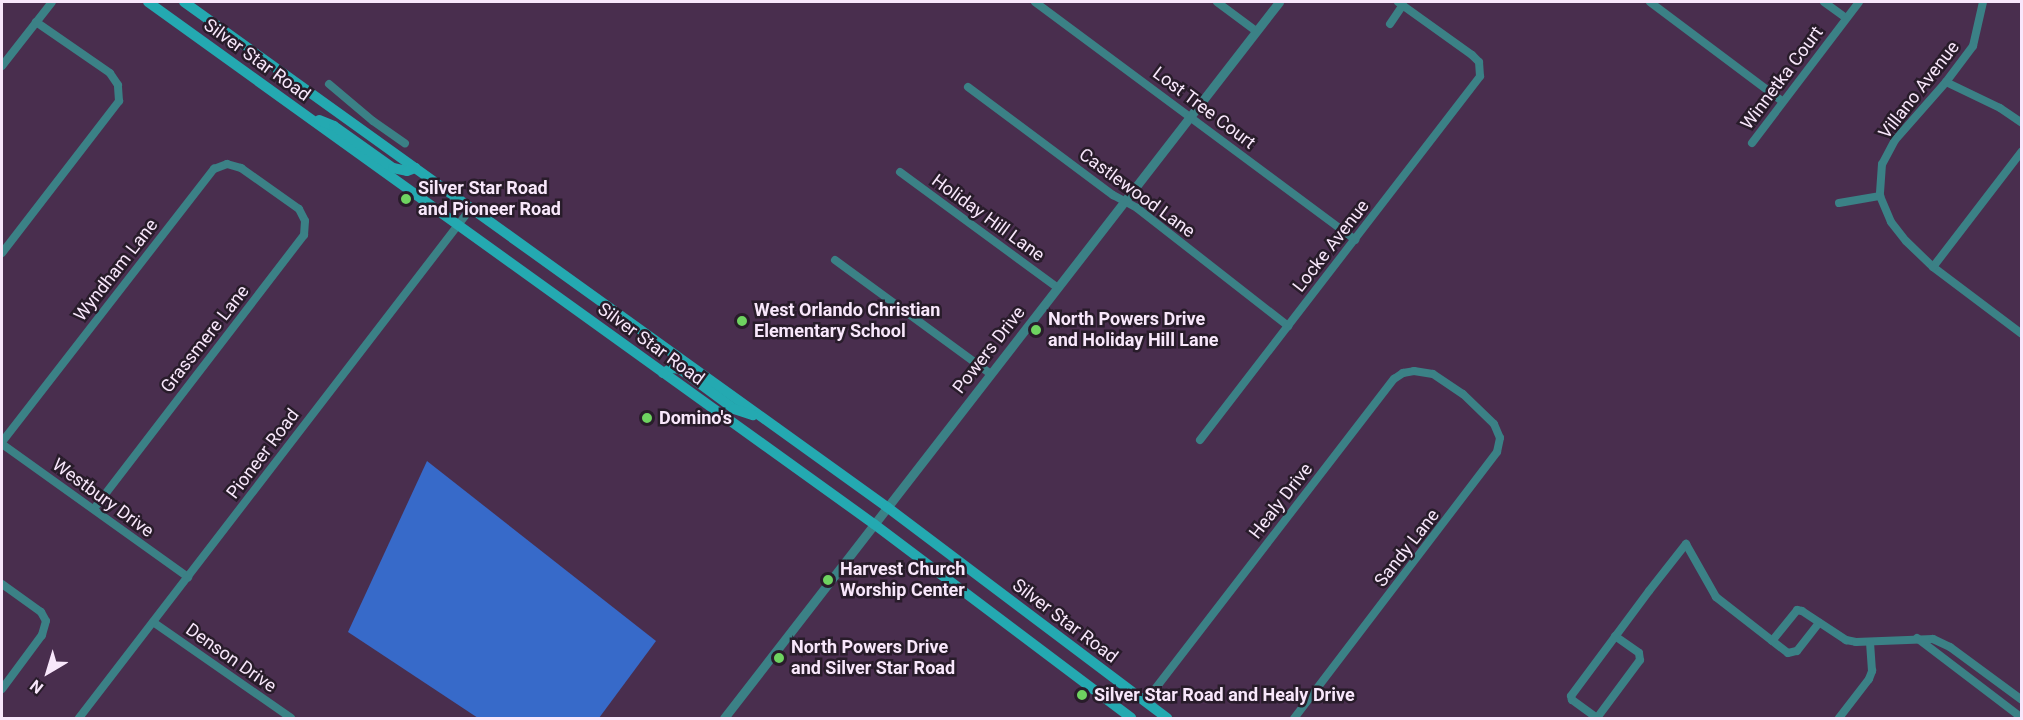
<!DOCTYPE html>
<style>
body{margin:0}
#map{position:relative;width:2023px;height:720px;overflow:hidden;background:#492e4e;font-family:Roboto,sans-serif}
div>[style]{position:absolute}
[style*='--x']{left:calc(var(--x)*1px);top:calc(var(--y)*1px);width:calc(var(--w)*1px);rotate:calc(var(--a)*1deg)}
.water>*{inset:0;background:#376ac9}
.minor>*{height:8px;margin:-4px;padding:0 4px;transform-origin:4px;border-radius:4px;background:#3b8186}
.tertiary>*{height:9px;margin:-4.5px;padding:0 4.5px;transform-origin:4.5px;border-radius:4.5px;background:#3b8186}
.secondary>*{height:10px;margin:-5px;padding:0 5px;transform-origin:5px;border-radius:5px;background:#24a9b1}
.dots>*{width:16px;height:16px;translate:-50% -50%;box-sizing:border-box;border:3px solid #281c2a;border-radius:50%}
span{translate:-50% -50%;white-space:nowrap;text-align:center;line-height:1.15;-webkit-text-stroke:5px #281c2a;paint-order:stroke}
.street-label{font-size:18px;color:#f8e7fb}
.poi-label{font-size:18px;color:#f8e7fb;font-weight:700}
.left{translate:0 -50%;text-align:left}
.frame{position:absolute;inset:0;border:3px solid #f8e7fb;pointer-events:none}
.north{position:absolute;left:18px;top:642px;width:60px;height:60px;-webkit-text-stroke:4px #281c2a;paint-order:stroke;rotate:218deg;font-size:16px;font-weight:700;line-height:24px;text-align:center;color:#f8e7fb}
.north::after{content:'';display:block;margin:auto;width:21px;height:27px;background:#f8e7fb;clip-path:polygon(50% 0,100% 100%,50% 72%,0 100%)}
</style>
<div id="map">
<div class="water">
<i style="clip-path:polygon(427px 461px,656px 641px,599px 718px,478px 718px,348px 632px)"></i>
</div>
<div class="minor">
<i style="--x:1035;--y:2;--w:399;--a:36.6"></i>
<i style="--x:1217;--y:2;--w:49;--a:36.6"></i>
<i style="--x:1650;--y:2;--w:165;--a:36.9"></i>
<i style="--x:1824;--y:2;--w:27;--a:36"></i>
<i style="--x:1983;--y:2;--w:45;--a:102.8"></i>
<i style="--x:1973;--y:46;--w:45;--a:126.9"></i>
<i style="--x:1946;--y:82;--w:77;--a:131.3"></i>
<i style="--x:1895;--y:140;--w:27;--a:118"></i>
<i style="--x:1882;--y:164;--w:32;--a:94"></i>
<i style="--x:1880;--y:196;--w:28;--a:67"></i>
<i style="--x:1891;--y:222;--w:24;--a:52"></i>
<i style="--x:1906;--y:241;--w:37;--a:44"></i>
<i style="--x:1933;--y:267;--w:111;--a:37"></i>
<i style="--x:1390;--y:24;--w:23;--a:-56"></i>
<i style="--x:2;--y:66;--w:81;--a:-52"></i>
<i style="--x:1946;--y:82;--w:60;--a:25.7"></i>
<i style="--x:2000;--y:108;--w:27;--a:34"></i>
<i style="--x:329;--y:84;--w:57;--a:40.1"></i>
<i style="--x:373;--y:121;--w:39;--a:35"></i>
<i style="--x:968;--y:87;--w:181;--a:36.7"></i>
<i style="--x:1113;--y:195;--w:27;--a:28"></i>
<i style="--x:1137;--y:208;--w:192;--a:38"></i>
<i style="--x:1752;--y:143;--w:177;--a:-52.8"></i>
<i style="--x:900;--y:172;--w:196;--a:36.3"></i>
<i style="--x:1839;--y:203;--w:42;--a:-9.7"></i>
<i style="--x:2;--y:253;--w:192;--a:-52.4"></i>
<i style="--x:119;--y:101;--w:16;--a:-94"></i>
<i style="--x:118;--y:85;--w:14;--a:-124"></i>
<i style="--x:110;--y:73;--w:90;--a:-145.4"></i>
<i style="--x:835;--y:260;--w:193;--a:36.2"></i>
<i style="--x:1933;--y:267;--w:146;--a:-52.5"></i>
<i style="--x:1200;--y:440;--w:459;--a:-52.4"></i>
<i style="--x:1480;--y:76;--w:14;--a:-94"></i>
<i style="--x:1479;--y:62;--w:10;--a:-135"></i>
<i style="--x:1472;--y:55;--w:91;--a:-144.4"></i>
<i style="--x:2;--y:442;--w:346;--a:-52.2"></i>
<i style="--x:214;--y:169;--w:14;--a:-21"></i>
<i style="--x:227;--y:164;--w:15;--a:16"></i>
<i style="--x:241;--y:168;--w:71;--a:35.3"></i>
<i style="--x:299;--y:209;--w:13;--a:63"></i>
<i style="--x:305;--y:221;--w:14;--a:94"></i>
<i style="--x:304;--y:235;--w:345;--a:127.5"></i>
<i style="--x:2;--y:444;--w:229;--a:35.6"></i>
<i style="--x:2;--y:584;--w:48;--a:35.7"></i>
<i style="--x:41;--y:612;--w:10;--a:61"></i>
<i style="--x:46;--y:621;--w:15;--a:106"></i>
<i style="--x:42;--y:635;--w:67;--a:126.5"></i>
<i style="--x:153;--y:622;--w:168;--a:34.8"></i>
<i style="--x:1615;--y:636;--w:29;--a:35"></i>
<i style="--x:1639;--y:653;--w:7;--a:82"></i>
<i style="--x:1640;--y:660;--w:72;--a:126.6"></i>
<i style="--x:1597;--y:718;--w:31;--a:-144"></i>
<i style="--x:1572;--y:700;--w:4;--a:-104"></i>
<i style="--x:1571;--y:696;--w:131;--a:-53.4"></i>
<i style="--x:1649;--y:591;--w:60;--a:-51.8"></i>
<i style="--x:1686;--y:544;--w:61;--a:60.5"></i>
<i style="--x:1716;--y:597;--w:91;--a:37.9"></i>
<i style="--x:1788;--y:653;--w:9;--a:-13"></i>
<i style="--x:1797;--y:651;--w:36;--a:-52"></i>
<i style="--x:1917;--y:638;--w:132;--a:37.3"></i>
<i style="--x:1772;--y:641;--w:40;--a:-51"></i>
<i style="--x:1797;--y:610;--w:5;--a:11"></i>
<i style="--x:1802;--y:611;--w:53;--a:33.4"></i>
<i style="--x:1846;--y:640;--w:10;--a:11"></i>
<i style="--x:1856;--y:642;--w:77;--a:-2.2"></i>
<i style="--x:1933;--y:639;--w:19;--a:25"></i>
<i style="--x:1950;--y:647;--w:89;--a:36.4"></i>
<i style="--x:1145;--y:702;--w:408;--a:-52.4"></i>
<i style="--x:1394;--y:379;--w:11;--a:-34"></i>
<i style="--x:1403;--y:373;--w:11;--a:-10"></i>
<i style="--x:1414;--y:371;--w:19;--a:9"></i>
<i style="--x:1433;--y:374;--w:36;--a:34"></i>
<i style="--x:1463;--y:394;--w:43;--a:44.1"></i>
<i style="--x:1494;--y:424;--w:15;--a:67"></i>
<i style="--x:1500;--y:438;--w:14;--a:102"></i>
<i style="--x:1497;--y:452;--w:335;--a:127.3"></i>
<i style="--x:79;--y:718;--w:643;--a:-52.45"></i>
<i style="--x:1839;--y:718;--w:49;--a:-52.4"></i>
<i style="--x:1869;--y:679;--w:9;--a:-69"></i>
<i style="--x:1872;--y:671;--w:29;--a:-94"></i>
</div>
<div class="tertiary">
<i style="--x:724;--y:718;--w:906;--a:-52.22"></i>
</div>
<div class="secondary">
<i style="--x:148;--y:2;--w:894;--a:35.72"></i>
<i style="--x:874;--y:524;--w:322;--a:37"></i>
<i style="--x:184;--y:2;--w:866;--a:35.69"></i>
<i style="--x:887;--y:507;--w:351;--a:37"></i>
<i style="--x:319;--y:120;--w:16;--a:22"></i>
<i style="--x:334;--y:126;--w:72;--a:35.4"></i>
<i style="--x:393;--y:168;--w:14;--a:12"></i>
<i style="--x:407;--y:171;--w:9;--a:-21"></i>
<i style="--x:663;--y:373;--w:10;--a:-29"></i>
<i style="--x:672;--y:368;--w:8;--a:7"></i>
<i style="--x:680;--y:369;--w:67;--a:36.5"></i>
<i style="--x:734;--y:409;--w:20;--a:18"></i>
</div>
<div class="dots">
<i style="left:406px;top:199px;background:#6ed360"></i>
<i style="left:742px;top:321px;background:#6ed360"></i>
<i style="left:1036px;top:330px;background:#6ed360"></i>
<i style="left:647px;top:418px;background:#6ed360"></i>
<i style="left:828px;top:580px;background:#6ed360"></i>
<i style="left:779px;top:658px;background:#6ed360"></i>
<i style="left:1082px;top:695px;background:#6ed360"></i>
</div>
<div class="street-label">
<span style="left:257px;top:60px;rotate:36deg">Silver Star Road</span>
<span style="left:1782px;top:78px;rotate:-53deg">Winnetka Court</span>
<span style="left:1919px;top:90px;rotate:-52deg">Villano Avenue</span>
<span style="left:1204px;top:108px;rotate:37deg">Lost Tree Court</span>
<span style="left:1137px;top:193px;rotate:36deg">Castlewood Lane</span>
<span style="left:988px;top:218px;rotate:36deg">Holiday Hill Lane</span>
<span style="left:1331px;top:246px;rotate:-52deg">Locke Avenue</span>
<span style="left:116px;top:270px;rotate:-52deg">Wyndham Lane</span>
<span style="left:205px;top:339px;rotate:-52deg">Grassmere Lane</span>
<span style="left:651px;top:344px;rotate:36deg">Silver Star Road</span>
<span style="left:989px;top:350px;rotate:-52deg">Powers Drive</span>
<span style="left:263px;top:454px;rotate:-53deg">Pioneer Road</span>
<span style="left:103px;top:498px;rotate:36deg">Westbury Drive</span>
<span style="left:1281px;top:501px;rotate:-52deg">Healy Drive</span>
<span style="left:1407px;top:548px;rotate:-52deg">Sandy Lane</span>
<span style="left:1065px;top:621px;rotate:37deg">Silver Star Road</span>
<span style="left:231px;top:658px;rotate:35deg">Denson Drive</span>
</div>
<div class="poi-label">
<span class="left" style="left:418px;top:199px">Silver Star Road<br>and Pioneer Road</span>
<span class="left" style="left:754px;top:321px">West Orlando Christian<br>Elementary School</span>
<span class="left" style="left:1048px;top:330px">North Powers Drive<br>and Holiday Hill Lane</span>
<span class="left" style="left:659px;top:418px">Domino's</span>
<span class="left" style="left:840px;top:580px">Harvest Church<br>Worship Center</span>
<span class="left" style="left:791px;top:658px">North Powers Drive<br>and Silver Star Road</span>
<span class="left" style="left:1094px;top:695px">Silver Star Road and Healy Drive</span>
</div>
<div class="frame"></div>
<div class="north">N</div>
</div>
